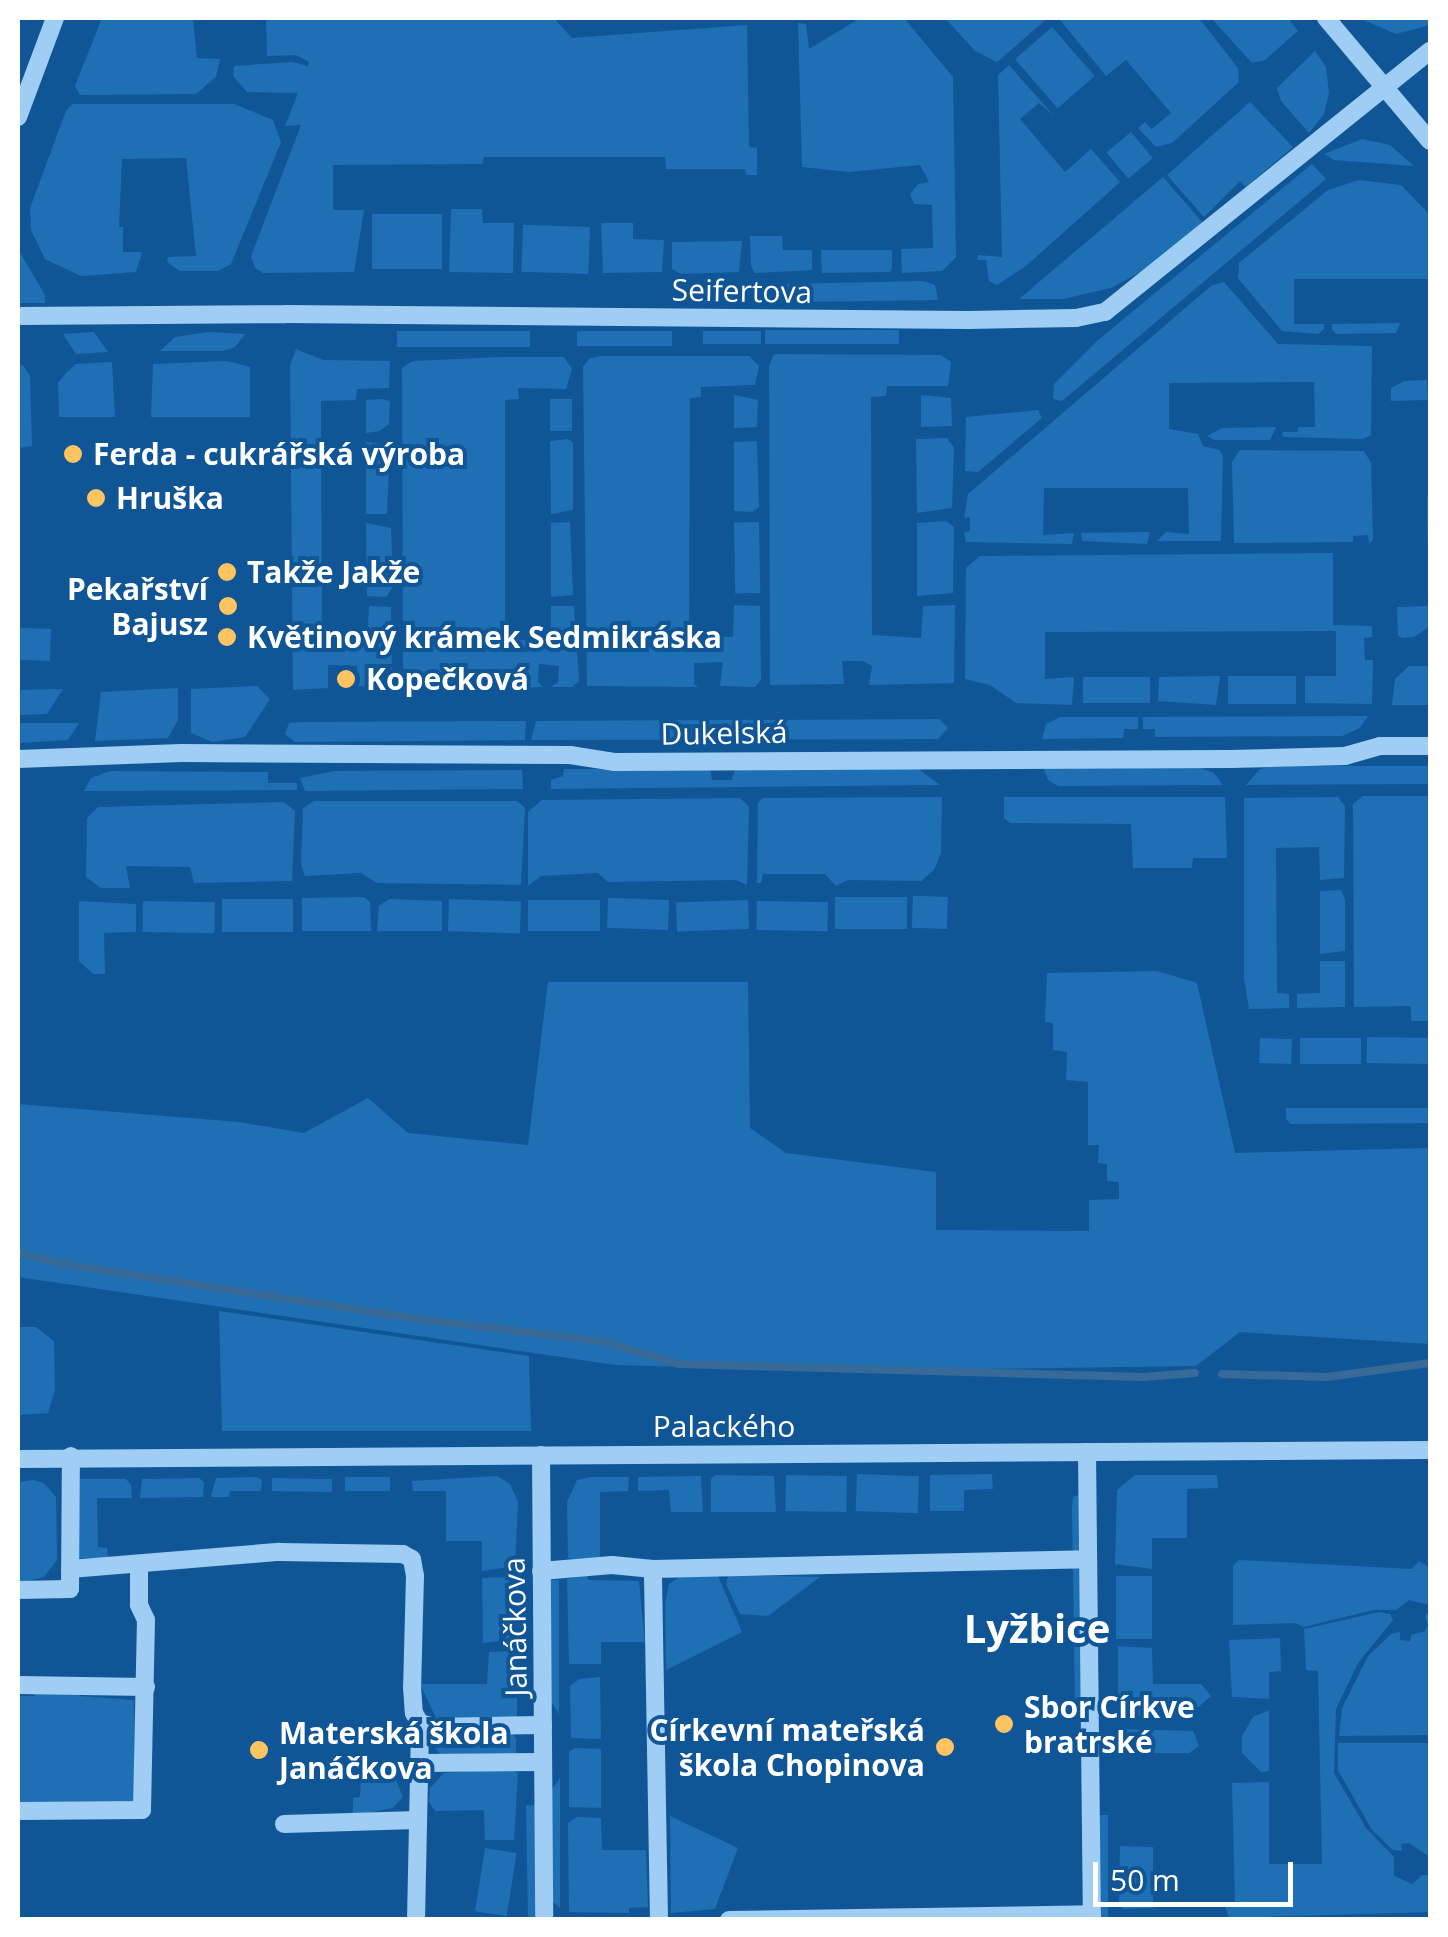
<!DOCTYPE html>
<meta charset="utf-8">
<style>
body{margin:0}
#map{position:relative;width:1448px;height:1937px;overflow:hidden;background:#105697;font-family:"Open Sans",sans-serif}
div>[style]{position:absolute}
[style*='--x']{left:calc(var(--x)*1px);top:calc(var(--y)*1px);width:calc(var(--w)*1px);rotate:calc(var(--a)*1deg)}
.green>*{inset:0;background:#1e6fb4;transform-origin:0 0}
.stream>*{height:8px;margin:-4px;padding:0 4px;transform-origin:4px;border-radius:4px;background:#376a98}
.minor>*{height:18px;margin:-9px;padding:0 9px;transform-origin:9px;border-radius:9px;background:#9fcdf4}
.dots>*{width:28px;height:28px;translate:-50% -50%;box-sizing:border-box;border:5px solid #105697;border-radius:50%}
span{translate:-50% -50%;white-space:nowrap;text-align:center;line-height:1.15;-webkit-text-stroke:8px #105697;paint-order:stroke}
.street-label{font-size:30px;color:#fff}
.poi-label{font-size:30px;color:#fff;font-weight:700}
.left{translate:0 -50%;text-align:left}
.right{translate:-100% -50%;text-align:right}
.district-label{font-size:40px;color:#fff;font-weight:700}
.frame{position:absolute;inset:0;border:20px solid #fff;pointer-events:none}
.scale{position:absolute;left:1093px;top:1862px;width:200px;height:45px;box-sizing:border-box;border:5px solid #fff;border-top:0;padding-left:12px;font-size:30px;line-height:35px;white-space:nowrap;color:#fff;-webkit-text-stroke:8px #105697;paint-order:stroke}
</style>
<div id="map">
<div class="green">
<i style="clip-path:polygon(102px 18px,193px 18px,197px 58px,220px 59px,216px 77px,196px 94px,80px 95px,75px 86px)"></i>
<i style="clip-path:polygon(266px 18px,554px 18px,572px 38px,747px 25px,749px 147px,757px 148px,757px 175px,746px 175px,745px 169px,666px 169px,665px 157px,484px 157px,482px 164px,333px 165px,333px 210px,364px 210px,354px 272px,263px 273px,255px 268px,251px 256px,301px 125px,285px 126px,298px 93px,247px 92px,233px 76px,234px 66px,292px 62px,308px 66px,309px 62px,296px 55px,267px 56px)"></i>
<i style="clip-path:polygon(860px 18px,904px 18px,953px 77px,956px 257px,942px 271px,902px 273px,901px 249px,933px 248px,932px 205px,914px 204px,910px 194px,918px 184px,929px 182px,920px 165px,849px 172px,802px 167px,798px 23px,806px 24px,809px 49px)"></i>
<i style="clip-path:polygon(945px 18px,1048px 18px,997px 62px,975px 51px)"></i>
<i style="clip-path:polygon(1064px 18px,1199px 18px,1238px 68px,1239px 82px,1172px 143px,1156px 147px,1138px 128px,1145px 122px,1152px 129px,1171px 113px,1126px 60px,1106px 76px,1060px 20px)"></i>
<i style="clip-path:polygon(1211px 18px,1288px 18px,1298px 31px,1265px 60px,1252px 63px)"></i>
<i style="clip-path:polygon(1359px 18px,1430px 18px,1430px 25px,1396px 34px)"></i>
<i style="left:1052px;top:27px;width:65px;height:49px;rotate:49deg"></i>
<i style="clip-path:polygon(1315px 51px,1326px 67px,1329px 93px,1324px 114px,1309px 133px,1281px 101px,1277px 88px)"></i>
<i style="clip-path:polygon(1009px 65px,1054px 116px,1039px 103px,1020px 119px,1065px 172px,1091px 149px,1120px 182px,1026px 266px,997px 285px,989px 281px,986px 260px,977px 260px,978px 255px,1002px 257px,998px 75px)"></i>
<i style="clip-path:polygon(1250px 102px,1293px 147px,1246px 187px,1240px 181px,1204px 217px,1167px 175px)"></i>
<i style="clip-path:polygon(72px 104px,234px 104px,273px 120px,281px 142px,231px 264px,218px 271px,180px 271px,167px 262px,168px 257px,196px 256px,186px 158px,122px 159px,119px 227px,123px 227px,123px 252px,142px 252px,136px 272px,81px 276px,45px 259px,31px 230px,30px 208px,66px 111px)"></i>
<i style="left:1131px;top:132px;width:34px;height:32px;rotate:50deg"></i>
<i style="clip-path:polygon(1362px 139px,1390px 145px,1414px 166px,1334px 160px,1324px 154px)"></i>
<i style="clip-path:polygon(1312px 164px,1326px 179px,1062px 401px,1053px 399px,1054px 384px,1098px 340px)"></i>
<i style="clip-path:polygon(1163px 177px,1203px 223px,1148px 268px,1111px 288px,1063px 299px,1019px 299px)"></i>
<i style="clip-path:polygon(1359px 180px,1401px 185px,1430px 215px,1430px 279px,1294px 279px,1294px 324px,1324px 324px,1324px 329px,1318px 334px,1282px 331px,1238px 278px,1239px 263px,1328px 190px)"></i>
<i style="clip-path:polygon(451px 209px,482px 209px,483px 223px,514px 223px,513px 273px,449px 272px)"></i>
<i style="left:372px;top:214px;width:70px;height:55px"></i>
<i style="clip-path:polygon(601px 223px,633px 223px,633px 239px,664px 240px,662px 272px,603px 273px)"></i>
<i style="left:590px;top:227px;width:47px;height:67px;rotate:92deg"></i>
<i style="clip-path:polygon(750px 236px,782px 236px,783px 250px,812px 250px,812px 270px,755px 273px,751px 266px)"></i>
<i style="clip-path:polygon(742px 241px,739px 272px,681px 274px,672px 269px,672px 242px)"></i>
<i style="clip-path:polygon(18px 249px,45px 295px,45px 303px,18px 303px)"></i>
<i style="clip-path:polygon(821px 250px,892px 250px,892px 268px,890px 272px,822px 273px)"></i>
<i style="clip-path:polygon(923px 281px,935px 285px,938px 300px,796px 302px,784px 284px)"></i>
<i style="clip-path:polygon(1224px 282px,1278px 344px,1372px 346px,1371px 435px,1363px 439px,1283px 437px,1282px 432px,1297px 432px,1298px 427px,1315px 427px,1314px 382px,1169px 383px,1169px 429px,1198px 434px,1203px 446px,1220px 450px,1223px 457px,1221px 541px,1157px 541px,1166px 532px,1189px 534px,1188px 488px,1044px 488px,1043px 535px,1074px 533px,1072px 544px,966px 542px,964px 533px,970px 531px,970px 517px,964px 518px,968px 494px,1211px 286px)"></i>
<i style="clip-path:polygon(1400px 323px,1396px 333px,1336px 334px,1332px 329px,1332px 324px)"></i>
<i style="left:765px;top:330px;width:134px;height:14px"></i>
<i style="left:530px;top:331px;width:16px;height:133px;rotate:90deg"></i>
<i style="left:577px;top:331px;width:95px;height:15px"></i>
<i style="left:703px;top:331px;width:58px;height:13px"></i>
<i style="clip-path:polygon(94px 332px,108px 352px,76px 354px,63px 334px)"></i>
<i style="clip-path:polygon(208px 332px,245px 334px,235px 347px,223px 351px,160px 351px,175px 337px)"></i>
<i style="clip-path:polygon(296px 349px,323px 360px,390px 361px,389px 388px,357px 389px,356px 400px,321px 401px,322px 641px,367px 641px,369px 606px,391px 607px,392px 680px,386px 687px,357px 686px,357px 666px,328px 665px,328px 688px,293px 690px,290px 365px)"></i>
<i style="clip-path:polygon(774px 354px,941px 355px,951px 362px,948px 386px,887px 386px,886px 396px,871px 397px,872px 635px,921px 638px,923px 606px,955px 605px,954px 683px,869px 685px,872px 666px,863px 661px,842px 661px,844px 684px,770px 685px,769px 366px)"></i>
<i style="clip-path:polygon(600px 356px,749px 356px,759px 366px,755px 385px,701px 387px,701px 397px,690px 398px,689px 637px,733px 637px,734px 605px,760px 606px,761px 680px,755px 687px,720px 686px,723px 662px,694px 663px,694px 684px,698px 687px,587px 686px,583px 367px,589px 359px)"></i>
<i style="clip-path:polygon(501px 357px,564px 357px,572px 369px,566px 389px,518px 388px,519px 399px,505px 400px,505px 640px,551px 640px,551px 606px,574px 606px,579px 681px,572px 687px,551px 687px,558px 682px,559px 666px,539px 664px,538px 682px,543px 687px,409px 690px,403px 683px,402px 368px,413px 361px)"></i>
<i style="clip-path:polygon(227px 361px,250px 367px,250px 417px,151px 417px,153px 364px)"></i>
<i style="clip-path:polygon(112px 362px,115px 417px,59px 417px,58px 383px,67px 372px,76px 364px)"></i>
<i style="clip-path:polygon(23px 365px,30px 376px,32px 446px,18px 448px,18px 366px)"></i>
<i style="clip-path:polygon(1427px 380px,1428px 400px,1391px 401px,1391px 388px,1405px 381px)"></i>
<i style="clip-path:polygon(734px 395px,758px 400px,757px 427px,734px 428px)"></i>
<i style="clip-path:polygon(921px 395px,951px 398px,952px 426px,921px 427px)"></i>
<i style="clip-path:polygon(383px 399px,390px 401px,389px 424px,379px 431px,366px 433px,366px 400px)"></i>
<i style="left:550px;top:399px;width:22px;height:32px"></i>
<i style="clip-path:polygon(1038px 410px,1042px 418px,978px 472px,965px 471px,966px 417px)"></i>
<i style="clip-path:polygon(1276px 427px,1270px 440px,1214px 440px,1207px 436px,1222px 428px)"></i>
<i style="clip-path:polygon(947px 438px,954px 448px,952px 508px,917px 513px,916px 439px)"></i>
<i style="clip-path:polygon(568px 439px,573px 443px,573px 510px,551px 514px,550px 441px)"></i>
<i style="clip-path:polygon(757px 441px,759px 507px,752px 512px,734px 511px,734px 442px)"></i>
<i style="clip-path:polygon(366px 442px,390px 445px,387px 514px,366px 514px)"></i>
<i style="clip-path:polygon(1240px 450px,1364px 451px,1371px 463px,1373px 540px,1369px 543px,1368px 535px,1353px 536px,1353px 542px,1234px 543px,1232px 462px)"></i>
<i style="clip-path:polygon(1427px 497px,1430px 498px,1430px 626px,1414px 637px,1402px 638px,1398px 635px,1397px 607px,1428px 606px)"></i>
<i style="clip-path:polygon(946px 521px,954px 527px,953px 593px,917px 596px,917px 523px)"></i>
<i style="clip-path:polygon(570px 522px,573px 595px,551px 597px,551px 523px)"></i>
<i style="left:759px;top:522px;width:71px;height:25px;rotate:89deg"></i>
<i style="clip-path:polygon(366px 523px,391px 528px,393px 587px,386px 597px,367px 596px)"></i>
<i style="clip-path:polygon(1150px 532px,1147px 544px,1082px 541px,1081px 533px)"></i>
<i style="clip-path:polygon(1333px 553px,1333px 625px,1372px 626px,1372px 637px,1364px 638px,1365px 660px,1373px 660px,1372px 704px,1305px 703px,1305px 676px,1336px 676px,1336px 631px,1045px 632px,1045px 679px,1074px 677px,1072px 705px,1016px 703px,990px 685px,965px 679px,966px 568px,980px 556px)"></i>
<i style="left:51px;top:629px;width:32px;height:33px;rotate:92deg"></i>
<i style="clip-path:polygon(1409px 666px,1430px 666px,1430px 705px,1392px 705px,1395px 679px)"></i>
<i style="clip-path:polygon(1220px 676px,1216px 705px,1158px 701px,1159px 677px)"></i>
<i style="left:1228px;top:676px;width:68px;height:28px"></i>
<i style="left:1083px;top:677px;width:67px;height:26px"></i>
<i style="clip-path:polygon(257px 686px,270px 699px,245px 737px,212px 742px,191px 733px,191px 689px)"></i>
<i style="clip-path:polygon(178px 688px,178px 720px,168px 738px,95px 741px,101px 692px)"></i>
<i style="clip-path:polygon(63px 689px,47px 714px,18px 715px,18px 690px)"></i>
<i style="clip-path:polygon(1368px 716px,1360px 728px,1342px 736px,1155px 737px,1155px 729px,1143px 729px,1143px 717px)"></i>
<i style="clip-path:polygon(1060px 717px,1138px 717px,1138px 729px,1124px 729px,1123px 738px,1042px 739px,1046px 724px)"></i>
<i style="clip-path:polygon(939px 719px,948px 728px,938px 739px,531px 740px,536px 721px)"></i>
<i style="clip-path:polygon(526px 721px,525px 740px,295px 742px,285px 734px,289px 723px,302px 722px)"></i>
<i style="clip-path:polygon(18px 723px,79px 723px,68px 740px,18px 743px)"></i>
<i style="clip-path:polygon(1274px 766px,1430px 766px,1430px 784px,1246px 785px,1260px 769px)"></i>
<i style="clip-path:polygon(1043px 767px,1198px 767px,1214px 773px,1223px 785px,1058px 786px,1048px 780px)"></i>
<i style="clip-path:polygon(917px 768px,940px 785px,551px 789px,551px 780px,563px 776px,564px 769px,710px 769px,712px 780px,732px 780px,735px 769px)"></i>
<i style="clip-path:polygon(522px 770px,523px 789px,305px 791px,300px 778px,334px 771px)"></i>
<i style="clip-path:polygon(110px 771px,268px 772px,268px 783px,297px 783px,297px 790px,84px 791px,91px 778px)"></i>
<i style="clip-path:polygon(1363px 796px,1430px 796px,1429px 1021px,1411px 1021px,1411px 1006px,1354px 1007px,1353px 804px)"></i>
<i style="clip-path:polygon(942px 797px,941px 853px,934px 870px,921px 881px,848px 880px,836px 886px,825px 874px,763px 874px,761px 883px,757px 883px,758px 803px,763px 798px)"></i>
<i style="clip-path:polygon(1004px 797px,1225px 797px,1227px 858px,1193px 858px,1192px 868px,1133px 868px,1131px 824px,1010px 823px,1004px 818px)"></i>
<i style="clip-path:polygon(1338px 797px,1345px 806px,1344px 878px,1320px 880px,1319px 847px,1276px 848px,1277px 993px,1289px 994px,1289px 1008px,1249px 1009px,1244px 978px,1244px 798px)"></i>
<i style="clip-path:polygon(740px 798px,749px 807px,747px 885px,736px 880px,608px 882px,598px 873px,541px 876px,528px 886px,528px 812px,542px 800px)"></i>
<i style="clip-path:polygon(314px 801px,517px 801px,525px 808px,521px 885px,377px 883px,361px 873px,305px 876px,301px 864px,303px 808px)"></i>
<i style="clip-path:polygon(284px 802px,295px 811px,292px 881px,194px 883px,190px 867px,126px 866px,130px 888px,101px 888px,86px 877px,87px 818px,98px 807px)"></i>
<i style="clip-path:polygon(1341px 890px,1345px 899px,1345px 951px,1320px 954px,1320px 891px)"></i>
<i style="clip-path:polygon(364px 897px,370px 902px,371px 931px,302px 931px,302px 898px)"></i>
<i style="left:907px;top:897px;width:32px;height:72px;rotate:90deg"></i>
<i style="left:948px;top:897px;width:32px;height:35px;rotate:92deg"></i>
<i style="left:293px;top:899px;width:33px;height:71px;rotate:90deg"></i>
<i style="clip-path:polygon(389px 899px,442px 901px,442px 931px,377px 931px,379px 906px)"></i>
<i style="left:449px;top:899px;width:72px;height:32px;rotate:2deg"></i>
<i style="left:528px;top:900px;width:72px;height:31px"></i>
<i style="left:669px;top:900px;width:30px;height:61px;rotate:92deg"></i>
<i style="left:748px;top:900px;width:29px;height:72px;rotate:88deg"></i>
<i style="clip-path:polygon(79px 901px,136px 904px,136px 932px,104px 933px,105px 974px,93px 974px,79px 961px)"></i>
<i style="left:143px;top:901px;width:72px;height:31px;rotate:1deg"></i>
<i style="left:757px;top:901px;width:71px;height:29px;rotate:1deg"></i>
<i style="clip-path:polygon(1320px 961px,1345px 961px,1345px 1007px,1297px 1008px,1297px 994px,1320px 993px)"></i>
<i style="clip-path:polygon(1157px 971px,1197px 983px,1235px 1153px,1430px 1148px,1430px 1344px,1240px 1332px,1196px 1366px,835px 1371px,615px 1365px,18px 1277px,18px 1104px,239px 1122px,304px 1133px,368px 1098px,408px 1133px,528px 1145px,548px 982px,748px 982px,750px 1128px,786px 1153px,936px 1172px,936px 1230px,1089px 1231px,1089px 1200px,1119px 1199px,1119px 1182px,1107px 1181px,1107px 1164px,1098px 1163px,1099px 1145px,1088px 1145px,1088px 1082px,1066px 1080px,1067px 1052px,1053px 1050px,1053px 1023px,1045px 1022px,1047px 973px)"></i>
<i style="left:1367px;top:1037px;width:63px;height:26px;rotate:1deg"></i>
<i style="left:1260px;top:1038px;width:32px;height:25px;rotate:2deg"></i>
<i style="left:1300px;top:1038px;width:61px;height:26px"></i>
<i style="clip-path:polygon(1286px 1108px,1430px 1108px,1430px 1123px,1291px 1124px,1286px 1119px)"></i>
<i style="clip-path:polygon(219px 1311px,529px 1356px,531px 1431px,222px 1431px)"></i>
<i style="clip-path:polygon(18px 1327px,36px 1327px,54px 1341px,55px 1390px,48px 1413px,18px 1415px)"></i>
<i style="left:857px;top:1474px;width:62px;height:37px;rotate:2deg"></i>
<i style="clip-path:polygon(992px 1474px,993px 1489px,964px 1490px,964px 1511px,930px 1511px,930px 1475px)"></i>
<i style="clip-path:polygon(715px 1475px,774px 1476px,776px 1512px,711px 1512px,711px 1479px)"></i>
<i style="left:786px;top:1475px;width:61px;height:36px;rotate:1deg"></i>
<i style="clip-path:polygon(1135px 1475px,1217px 1475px,1218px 1488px,1187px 1489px,1187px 1538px,1152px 1538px,1152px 1569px,1115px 1564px,1117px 1490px)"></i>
<i style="clip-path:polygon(497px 1476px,510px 1484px,518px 1502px,515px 1566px,482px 1571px,482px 1541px,446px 1541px,446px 1491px,413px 1491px,412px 1481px)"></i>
<i style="clip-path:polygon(701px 1476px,703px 1512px,671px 1512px,669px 1490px,638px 1491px,638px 1477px)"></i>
<i style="clip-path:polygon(256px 1477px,262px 1480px,261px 1491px,230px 1491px,229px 1497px,211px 1497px,216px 1478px)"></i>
<i style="left:345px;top:1477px;width:45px;height:14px"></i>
<i style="clip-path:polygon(591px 1477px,629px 1477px,628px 1491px,600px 1492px,600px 1561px,577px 1561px,568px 1558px,567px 1502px,577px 1480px)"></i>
<i style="clip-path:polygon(199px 1478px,204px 1482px,203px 1497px,140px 1498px,142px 1479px)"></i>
<i style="left:272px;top:1478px;width:60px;height:13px;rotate:1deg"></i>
<i style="clip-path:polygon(77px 1479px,126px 1479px,131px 1485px,132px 1498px,97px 1498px,98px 1547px,107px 1548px,108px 1559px,77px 1558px)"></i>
<i style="clip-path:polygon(33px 1480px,44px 1483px,56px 1497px,57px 1560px,44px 1577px,24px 1582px,18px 1581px,18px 1482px)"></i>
<i style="clip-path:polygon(1083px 1493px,1083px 1705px,1075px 1714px,1072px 1509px,1073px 1497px)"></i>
<i style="clip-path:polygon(1239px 1560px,1412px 1569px,1419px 1561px,1430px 1568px,1430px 1605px,1409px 1600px,1396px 1610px,1373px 1610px,1304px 1627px,1295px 1623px,1233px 1625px,1233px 1566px)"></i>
<i style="clip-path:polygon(587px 1575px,588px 1580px,639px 1581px,645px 1642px,601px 1642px,601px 1664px,569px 1664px,567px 1579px)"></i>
<i style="clip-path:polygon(728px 1575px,732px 1575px,820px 1577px,768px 1616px,740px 1614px,726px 1584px)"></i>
<i style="clip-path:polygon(718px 1576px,742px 1632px,666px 1670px,665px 1603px,669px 1584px,679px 1577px)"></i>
<i style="left:1152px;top:1576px;width:63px;height:36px;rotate:90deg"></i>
<i style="clip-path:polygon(508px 1577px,516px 1581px,515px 1639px,483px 1643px,482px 1578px)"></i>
<i style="clip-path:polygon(549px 1580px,559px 1580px,559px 1714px,551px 1701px)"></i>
<i style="clip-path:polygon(1430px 1610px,1430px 1735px,1339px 1736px,1342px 1708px,1368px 1656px,1391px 1634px,1400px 1632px,1400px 1640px,1410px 1641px,1411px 1635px,1425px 1631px,1428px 1625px,1425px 1616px)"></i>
<i style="clip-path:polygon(1379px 1612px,1390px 1614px,1393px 1620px,1358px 1663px,1336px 1709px,1334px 1773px,1366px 1828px,1394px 1857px,1394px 1876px,1412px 1884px,1422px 1875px,1430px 1875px,1430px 1912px,1229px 1918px,1225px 1906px,1235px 1905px,1232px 1783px,1269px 1782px,1269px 1864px,1322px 1864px,1318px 1671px,1306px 1670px,1304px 1629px)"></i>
<i style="clip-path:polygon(1280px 1638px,1281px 1671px,1269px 1672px,1269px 1699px,1232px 1697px,1229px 1640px)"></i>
<i style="clip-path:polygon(1118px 1646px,1152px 1648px,1153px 1684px,1201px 1684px,1211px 1696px,1189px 1715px,1123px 1716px,1118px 1713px)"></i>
<i style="clip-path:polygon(489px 1652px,511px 1651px,517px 1656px,517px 1717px,437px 1720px,420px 1684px,487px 1684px)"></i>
<i style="clip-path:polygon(600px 1677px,601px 1739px,571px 1738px,570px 1686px,579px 1679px)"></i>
<i style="clip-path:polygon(40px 1690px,76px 1690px,80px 1696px,134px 1700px,135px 1804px,18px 1804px,18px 1696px,34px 1696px)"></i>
<i style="clip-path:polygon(1269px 1710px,1269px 1771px,1261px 1772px,1242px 1753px,1242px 1736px,1253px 1717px)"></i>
<i style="clip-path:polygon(1127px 1729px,1193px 1731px,1199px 1746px,1189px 1753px,1123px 1753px,1120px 1736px)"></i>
<i style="clip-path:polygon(511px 1733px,516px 1738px,516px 1755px,441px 1755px,435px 1748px,440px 1735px)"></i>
<i style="clip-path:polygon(1338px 1743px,1430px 1743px,1430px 1857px,1409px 1843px,1401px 1844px,1402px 1851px,1393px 1850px,1372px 1830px,1338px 1770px)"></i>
<i style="clip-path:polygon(574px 1748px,601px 1749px,601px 1808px,569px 1807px,569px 1752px)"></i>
<i style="clip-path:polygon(362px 1764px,391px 1768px,403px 1797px,393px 1808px,353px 1816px,353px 1798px,360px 1797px)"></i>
<i style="clip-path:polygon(507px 1768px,518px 1773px,514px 1840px,485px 1840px,484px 1810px,435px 1811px,429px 1802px,430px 1788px,444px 1773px)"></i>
<i style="clip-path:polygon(560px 1778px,560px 1908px,551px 1900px,550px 1865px,552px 1789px)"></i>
<i style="left:536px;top:1805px;width:114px;height:10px;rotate:89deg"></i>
<i style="left:1099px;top:1815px;width:9px;height:104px"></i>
<i style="clip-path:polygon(670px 1816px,738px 1848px,715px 1909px,671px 1913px)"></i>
<i style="clip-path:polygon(577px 1817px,601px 1818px,602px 1850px,646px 1850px,648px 1907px,629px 1908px,629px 1913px,569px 1912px,568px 1823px)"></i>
<i style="clip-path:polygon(1120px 1846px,1153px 1847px,1153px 1908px,1123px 1909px,1119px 1905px)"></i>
<i style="left:485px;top:1848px;width:32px;height:64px;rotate:9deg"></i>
</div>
<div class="stream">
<i style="--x:18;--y:1252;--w:46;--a:15.3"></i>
<i style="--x:62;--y:1264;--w:360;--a:8.8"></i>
<i style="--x:418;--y:1319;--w:187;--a:7"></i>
<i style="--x:604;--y:1342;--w:78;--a:16.3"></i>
<i style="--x:679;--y:1364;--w:465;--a:1.6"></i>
<i style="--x:1144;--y:1377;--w:51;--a:-4.5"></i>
<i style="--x:1222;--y:1374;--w:105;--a:1.6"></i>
<i style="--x:1327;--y:1377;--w:104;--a:-7.7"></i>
</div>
<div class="minor">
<i style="--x:1326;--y:18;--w:161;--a:49.8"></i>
<i style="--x:18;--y:117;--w:106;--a:-69.5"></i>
<i style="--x:18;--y:316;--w:267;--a:-0.4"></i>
<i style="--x:285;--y:314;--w:684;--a:0.5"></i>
<i style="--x:969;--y:320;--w:107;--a:-1.1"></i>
<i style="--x:1076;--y:318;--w:30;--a:-12"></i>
<i style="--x:1105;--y:312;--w:417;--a:-38.8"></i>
<i style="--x:18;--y:759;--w:163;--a:-2.1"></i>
<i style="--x:181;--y:753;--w:389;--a:0.3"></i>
<i style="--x:570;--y:755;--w:46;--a:8.8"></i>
<i style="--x:615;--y:762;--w:616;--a:-0.28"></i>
<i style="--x:1231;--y:759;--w:114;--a:-1.5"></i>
<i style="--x:1345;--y:756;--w:36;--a:-16"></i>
<i style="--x:1380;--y:746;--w:50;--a:0"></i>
<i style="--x:1087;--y:1452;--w:468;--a:89.4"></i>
<i style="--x:541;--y:1455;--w:465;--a:89.6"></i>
<i style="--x:18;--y:1459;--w:1412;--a:-0.37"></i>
<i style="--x:70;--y:1569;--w:210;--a:-4.7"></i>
<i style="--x:279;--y:1552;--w:124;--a:0.9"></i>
<i style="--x:403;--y:1554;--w:10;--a:29"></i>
<i style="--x:412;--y:1559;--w:17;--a:80"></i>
<i style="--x:415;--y:1576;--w:111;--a:91.5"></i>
<i style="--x:412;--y:1687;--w:26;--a:86"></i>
<i style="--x:414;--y:1713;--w:12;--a:59"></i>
<i style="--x:420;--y:1723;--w:15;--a:16"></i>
<i style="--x:434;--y:1727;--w:109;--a:-1.1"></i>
<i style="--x:541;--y:1571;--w:71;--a:-4.8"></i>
<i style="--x:612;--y:1565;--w:41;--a:5.6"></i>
<i style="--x:18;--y:1590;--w:52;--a:-1.1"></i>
<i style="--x:70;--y:1589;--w:133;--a:-89.6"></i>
<i style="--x:18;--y:1685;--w:128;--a:0.9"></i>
<i style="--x:420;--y:1763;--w:122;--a:-0.5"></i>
<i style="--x:18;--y:1811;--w:124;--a:-0.5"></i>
<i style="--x:142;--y:1810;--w:190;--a:-88.8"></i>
<i style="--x:146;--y:1620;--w:17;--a:-115"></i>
<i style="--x:139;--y:1605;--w:40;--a:-90"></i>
<i style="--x:284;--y:1824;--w:133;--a:-1.7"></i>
<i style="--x:416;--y:1920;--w:197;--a:-88.8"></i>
<i style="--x:659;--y:1920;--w:351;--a:-91"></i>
<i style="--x:653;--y:1569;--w:435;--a:-1.3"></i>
<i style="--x:729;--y:1920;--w:363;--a:-0.9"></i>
</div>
<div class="dots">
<i style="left:73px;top:454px;background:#ffc462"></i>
<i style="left:96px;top:498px;background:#ffc462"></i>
<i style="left:227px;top:572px;background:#ffc462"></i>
<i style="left:228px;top:606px;background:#ffc462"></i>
<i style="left:227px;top:637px;background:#ffc462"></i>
<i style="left:346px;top:679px;background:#ffc462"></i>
<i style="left:1004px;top:1724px;background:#ffc462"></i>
<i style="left:945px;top:1747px;background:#ffc462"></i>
<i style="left:259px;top:1750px;background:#ffc462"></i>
</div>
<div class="street-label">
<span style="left:742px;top:291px;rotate:1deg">Seifertova</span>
<span style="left:724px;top:733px;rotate:-1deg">Dukelská</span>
<span style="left:724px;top:1426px">Palackého</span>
<span style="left:515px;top:1627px;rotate:-91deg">Janáčkova</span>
</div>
<div class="poi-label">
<span class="left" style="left:93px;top:454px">Ferda - cukrářská výroba</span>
<span class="left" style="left:116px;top:498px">Hruška</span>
<span class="left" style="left:247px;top:572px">Takže Jakže</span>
<span class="right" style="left:208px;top:606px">Pekařství<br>Bajusz</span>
<span class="left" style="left:247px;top:637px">Květinový krámek Sedmikráska</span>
<span class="left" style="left:366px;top:679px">Kopečková</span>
<span class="left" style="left:1024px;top:1724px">Sbor Církve<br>bratrské</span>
<span class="right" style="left:925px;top:1747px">Církevní mateřská<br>škola Chopinova</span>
<span class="left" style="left:279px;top:1750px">Materská škola<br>Janáčkova</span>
</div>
<div class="district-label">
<span style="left:1037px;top:1628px">Lyžbice</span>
</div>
<div class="frame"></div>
<div class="scale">50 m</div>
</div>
